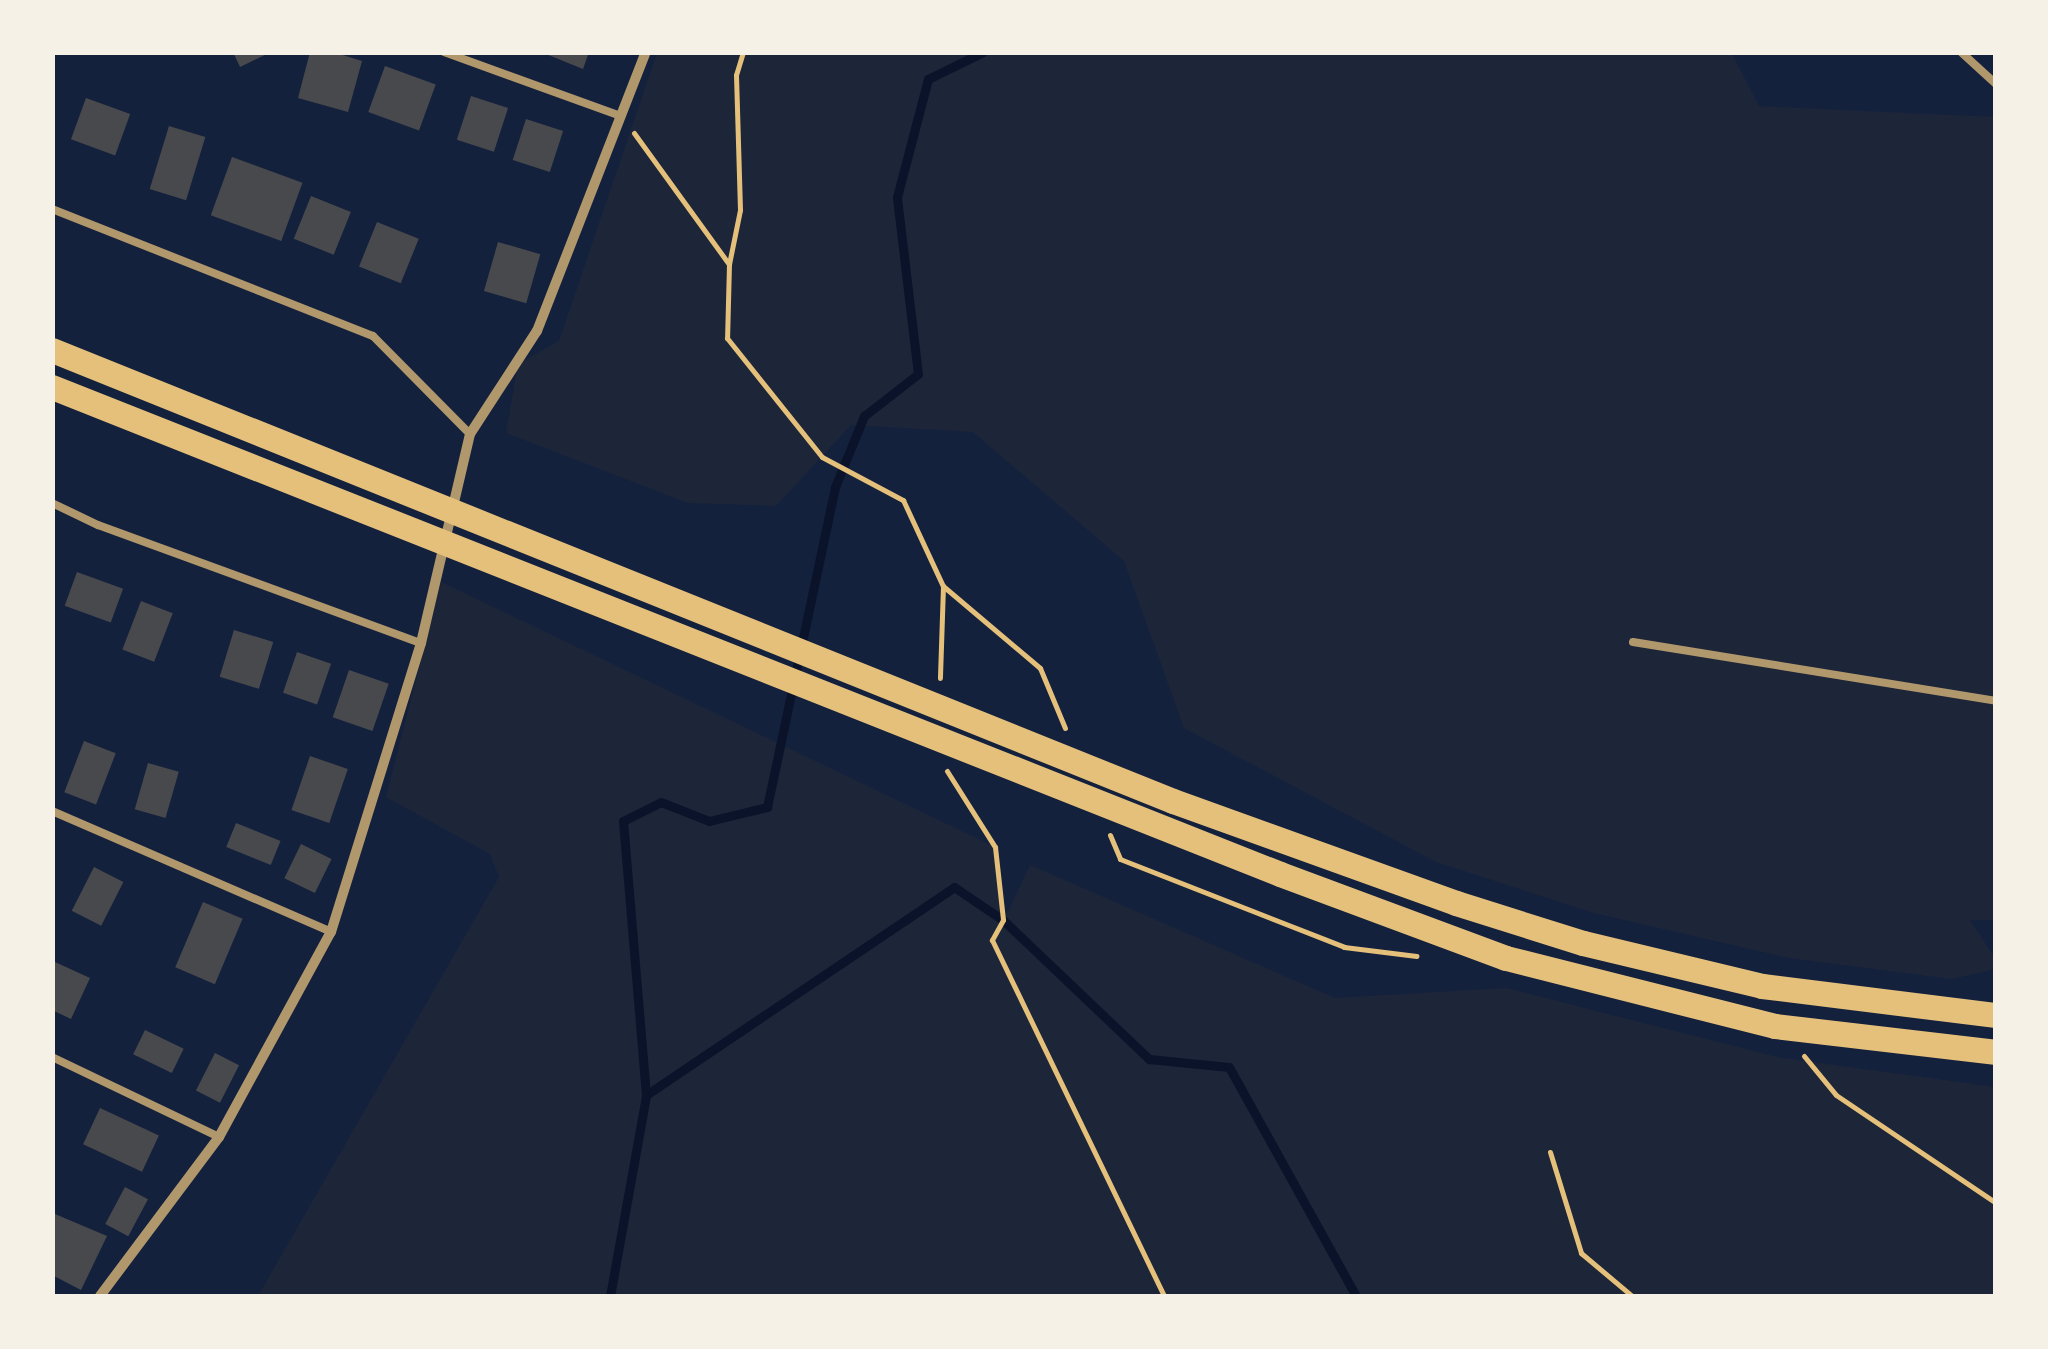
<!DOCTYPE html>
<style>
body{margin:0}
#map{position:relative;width:2048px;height:1349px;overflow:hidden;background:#14213d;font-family:"Roboto Condensed",sans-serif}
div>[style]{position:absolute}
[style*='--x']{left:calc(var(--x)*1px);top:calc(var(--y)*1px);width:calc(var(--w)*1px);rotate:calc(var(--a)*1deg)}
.green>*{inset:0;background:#1d2539}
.stream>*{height:9px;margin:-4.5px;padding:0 4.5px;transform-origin:4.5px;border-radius:4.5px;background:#0b132b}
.building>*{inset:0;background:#48494c;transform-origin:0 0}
.path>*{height:5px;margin:-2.5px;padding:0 2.5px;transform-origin:2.5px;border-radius:2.5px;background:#e5c07b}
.service>*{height:8px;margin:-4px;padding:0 4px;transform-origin:4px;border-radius:4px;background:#b1986c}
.minor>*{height:10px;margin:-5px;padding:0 5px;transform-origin:5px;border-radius:5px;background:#b1986c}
.primary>*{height:25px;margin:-12.5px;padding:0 12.5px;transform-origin:12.5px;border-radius:12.5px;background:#e5c07b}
span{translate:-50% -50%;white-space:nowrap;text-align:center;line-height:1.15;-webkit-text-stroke:10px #f6f1e7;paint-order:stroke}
.frame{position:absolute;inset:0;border:55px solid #f6f1e7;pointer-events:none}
</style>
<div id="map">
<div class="green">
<i style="clip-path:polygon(1731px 52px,1759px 106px,1995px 117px,1996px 920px,1970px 920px,1995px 958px,1995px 969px,1952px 979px,1789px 958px,1594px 913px,1436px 862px,1184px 728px,1124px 561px,973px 432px,851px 425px,776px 506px,688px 503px,506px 433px,518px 364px,559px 341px,657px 53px)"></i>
<i style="clip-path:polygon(441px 582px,995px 847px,1005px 918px,1030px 865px,1335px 998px,1506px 988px,1777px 1057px,1995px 1087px,1995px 1296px,258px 1296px,499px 877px,490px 854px,386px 797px)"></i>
</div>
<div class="stream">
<i style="--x:646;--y:1095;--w:372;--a:-34"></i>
<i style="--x:954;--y:887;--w:59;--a:34"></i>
<i style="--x:1003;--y:920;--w:202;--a:43.6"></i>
<i style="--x:1149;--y:1059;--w:80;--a:5.7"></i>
<i style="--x:1229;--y:1067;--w:262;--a:61"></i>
<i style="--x:610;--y:1296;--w:204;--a:-79.8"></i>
<i style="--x:646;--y:1095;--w:275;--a:-94.8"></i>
<i style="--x:623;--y:821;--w:42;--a:-26.6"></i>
<i style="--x:661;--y:802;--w:52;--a:21.6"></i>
<i style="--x:709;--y:821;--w:60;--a:-13.6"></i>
<i style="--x:767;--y:807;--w:327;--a:-78"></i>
<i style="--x:835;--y:487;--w:77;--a:-67.8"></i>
<i style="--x:864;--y:416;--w:68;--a:-37.9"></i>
<i style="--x:918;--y:374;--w:178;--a:-96.8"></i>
<i style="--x:897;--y:197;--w:122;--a:-75.3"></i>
<i style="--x:928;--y:79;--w:61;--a:-26.1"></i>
</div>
<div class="building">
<i style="clip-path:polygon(233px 52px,271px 52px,240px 67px)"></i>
<i style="clip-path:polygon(310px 52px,333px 52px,362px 61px,348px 112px,298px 98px)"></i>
<i style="clip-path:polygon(541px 52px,589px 52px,583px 69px)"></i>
<i style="left:385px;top:66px;width:54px;height:49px;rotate:20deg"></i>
<i style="left:471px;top:96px;width:39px;height:46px;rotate:18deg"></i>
<i style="left:86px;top:98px;width:47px;height:44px;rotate:20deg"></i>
<i style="left:526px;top:119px;width:39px;height:43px;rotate:18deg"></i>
<i style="left:169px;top:126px;width:38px;height:66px;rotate:17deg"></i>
<i style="left:232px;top:157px;width:75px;height:62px;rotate:20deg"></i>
<i style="left:311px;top:196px;width:43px;height:46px;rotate:22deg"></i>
<i style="left:377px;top:222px;width:45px;height:48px;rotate:22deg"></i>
<i style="left:498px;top:242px;width:44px;height:51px;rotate:16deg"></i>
<i style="left:77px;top:572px;width:49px;height:36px;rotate:20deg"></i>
<i style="left:141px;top:601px;width:34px;height:52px;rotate:21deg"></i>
<i style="left:234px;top:630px;width:41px;height:49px;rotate:17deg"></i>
<i style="left:297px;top:652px;width:36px;height:43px;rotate:19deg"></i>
<i style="left:349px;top:670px;width:42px;height:50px;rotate:19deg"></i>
<i style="left:84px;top:741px;width:34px;height:55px;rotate:21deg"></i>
<i style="left:310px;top:756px;width:40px;height:57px;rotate:19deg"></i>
<i style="left:148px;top:763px;width:32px;height:48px;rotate:16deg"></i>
<i style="left:236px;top:823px;width:48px;height:26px;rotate:22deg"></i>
<i style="left:301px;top:844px;width:34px;height:38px;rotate:26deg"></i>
<i style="left:94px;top:867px;width:33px;height:49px;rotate:27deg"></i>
<i style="left:203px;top:902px;width:43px;height:71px;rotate:23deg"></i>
<i style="clip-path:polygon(55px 962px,90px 978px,71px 1019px,52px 1010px)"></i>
<i style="left:145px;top:1030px;width:43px;height:27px;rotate:26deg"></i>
<i style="left:215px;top:1053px;width:27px;height:42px;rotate:27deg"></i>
<i style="left:100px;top:1108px;width:65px;height:40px;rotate:25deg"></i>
<i style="left:125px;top:1187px;width:26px;height:42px;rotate:28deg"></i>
<i style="clip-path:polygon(55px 1214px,107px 1236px,81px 1290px,52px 1275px)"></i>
</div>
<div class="path">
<i style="--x:743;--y:52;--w:24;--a:107"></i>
<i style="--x:736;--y:75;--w:135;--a:88.3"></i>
<i style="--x:740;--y:210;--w:55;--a:101.5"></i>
<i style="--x:729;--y:264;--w:74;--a:91.5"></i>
<i style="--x:727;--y:338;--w:152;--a:51.4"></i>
<i style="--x:822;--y:457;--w:92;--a:28"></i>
<i style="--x:903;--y:500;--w:95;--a:65.1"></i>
<i style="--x:943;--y:586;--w:92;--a:91.9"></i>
<i style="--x:634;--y:133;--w:162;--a:54.1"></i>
<i style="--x:943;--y:586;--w:127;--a:40.2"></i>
<i style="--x:1040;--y:668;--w:65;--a:67.4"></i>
<i style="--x:947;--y:771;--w:90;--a:57.7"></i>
<i style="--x:995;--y:847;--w:73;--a:83.7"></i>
<i style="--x:1003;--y:920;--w:23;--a:119"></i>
<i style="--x:992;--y:940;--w:395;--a:64.2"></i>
<i style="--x:1110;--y:835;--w:26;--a:67"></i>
<i style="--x:1120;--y:859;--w:241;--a:21.4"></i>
<i style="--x:1344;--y:947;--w:73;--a:7.1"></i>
<i style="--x:1804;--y:1056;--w:50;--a:50.6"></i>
<i style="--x:1836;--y:1095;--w:193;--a:34"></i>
<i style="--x:1550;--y:1152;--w:106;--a:72.9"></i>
<i style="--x:1581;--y:1253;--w:67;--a:40.1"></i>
</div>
<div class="service">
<i style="--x:444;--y:52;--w:188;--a:19.9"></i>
<i style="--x:1961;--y:52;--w:47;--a:42.4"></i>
<i style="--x:52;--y:209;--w:345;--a:21.6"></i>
<i style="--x:373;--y:336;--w:138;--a:45.3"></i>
<i style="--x:52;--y:503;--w:51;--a:25.6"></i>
<i style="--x:98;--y:525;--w:344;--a:20.1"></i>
<i style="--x:1633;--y:642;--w:368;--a:9.2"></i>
<i style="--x:52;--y:811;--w:304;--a:23.4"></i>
<i style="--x:52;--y:1057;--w:185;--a:25.6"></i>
</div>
<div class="minor">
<i style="--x:100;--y:1296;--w:199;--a:-53.2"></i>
<i style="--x:219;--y:1137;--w:234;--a:-61.4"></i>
<i style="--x:331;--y:932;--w:303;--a:-72.7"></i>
<i style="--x:421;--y:643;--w:215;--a:-76.8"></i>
<i style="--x:470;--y:434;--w:123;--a:-57"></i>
<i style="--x:537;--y:331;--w:300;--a:-68.7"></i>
</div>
<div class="primary">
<i style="--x:52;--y:350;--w:1208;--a:21.92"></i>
<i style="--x:1173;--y:801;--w:301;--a:19.8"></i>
<i style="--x:1456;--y:903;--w:133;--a:17.5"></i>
<i style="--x:1583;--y:943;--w:184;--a:13.5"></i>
<i style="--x:1762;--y:986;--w:236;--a:7.1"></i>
<i style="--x:52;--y:387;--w:1321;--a:21.63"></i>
<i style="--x:1280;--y:874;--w:241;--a:20.4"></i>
<i style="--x:1506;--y:958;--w:277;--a:14.2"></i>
<i style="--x:1775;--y:1026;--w:223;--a:6.7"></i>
</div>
<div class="frame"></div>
</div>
